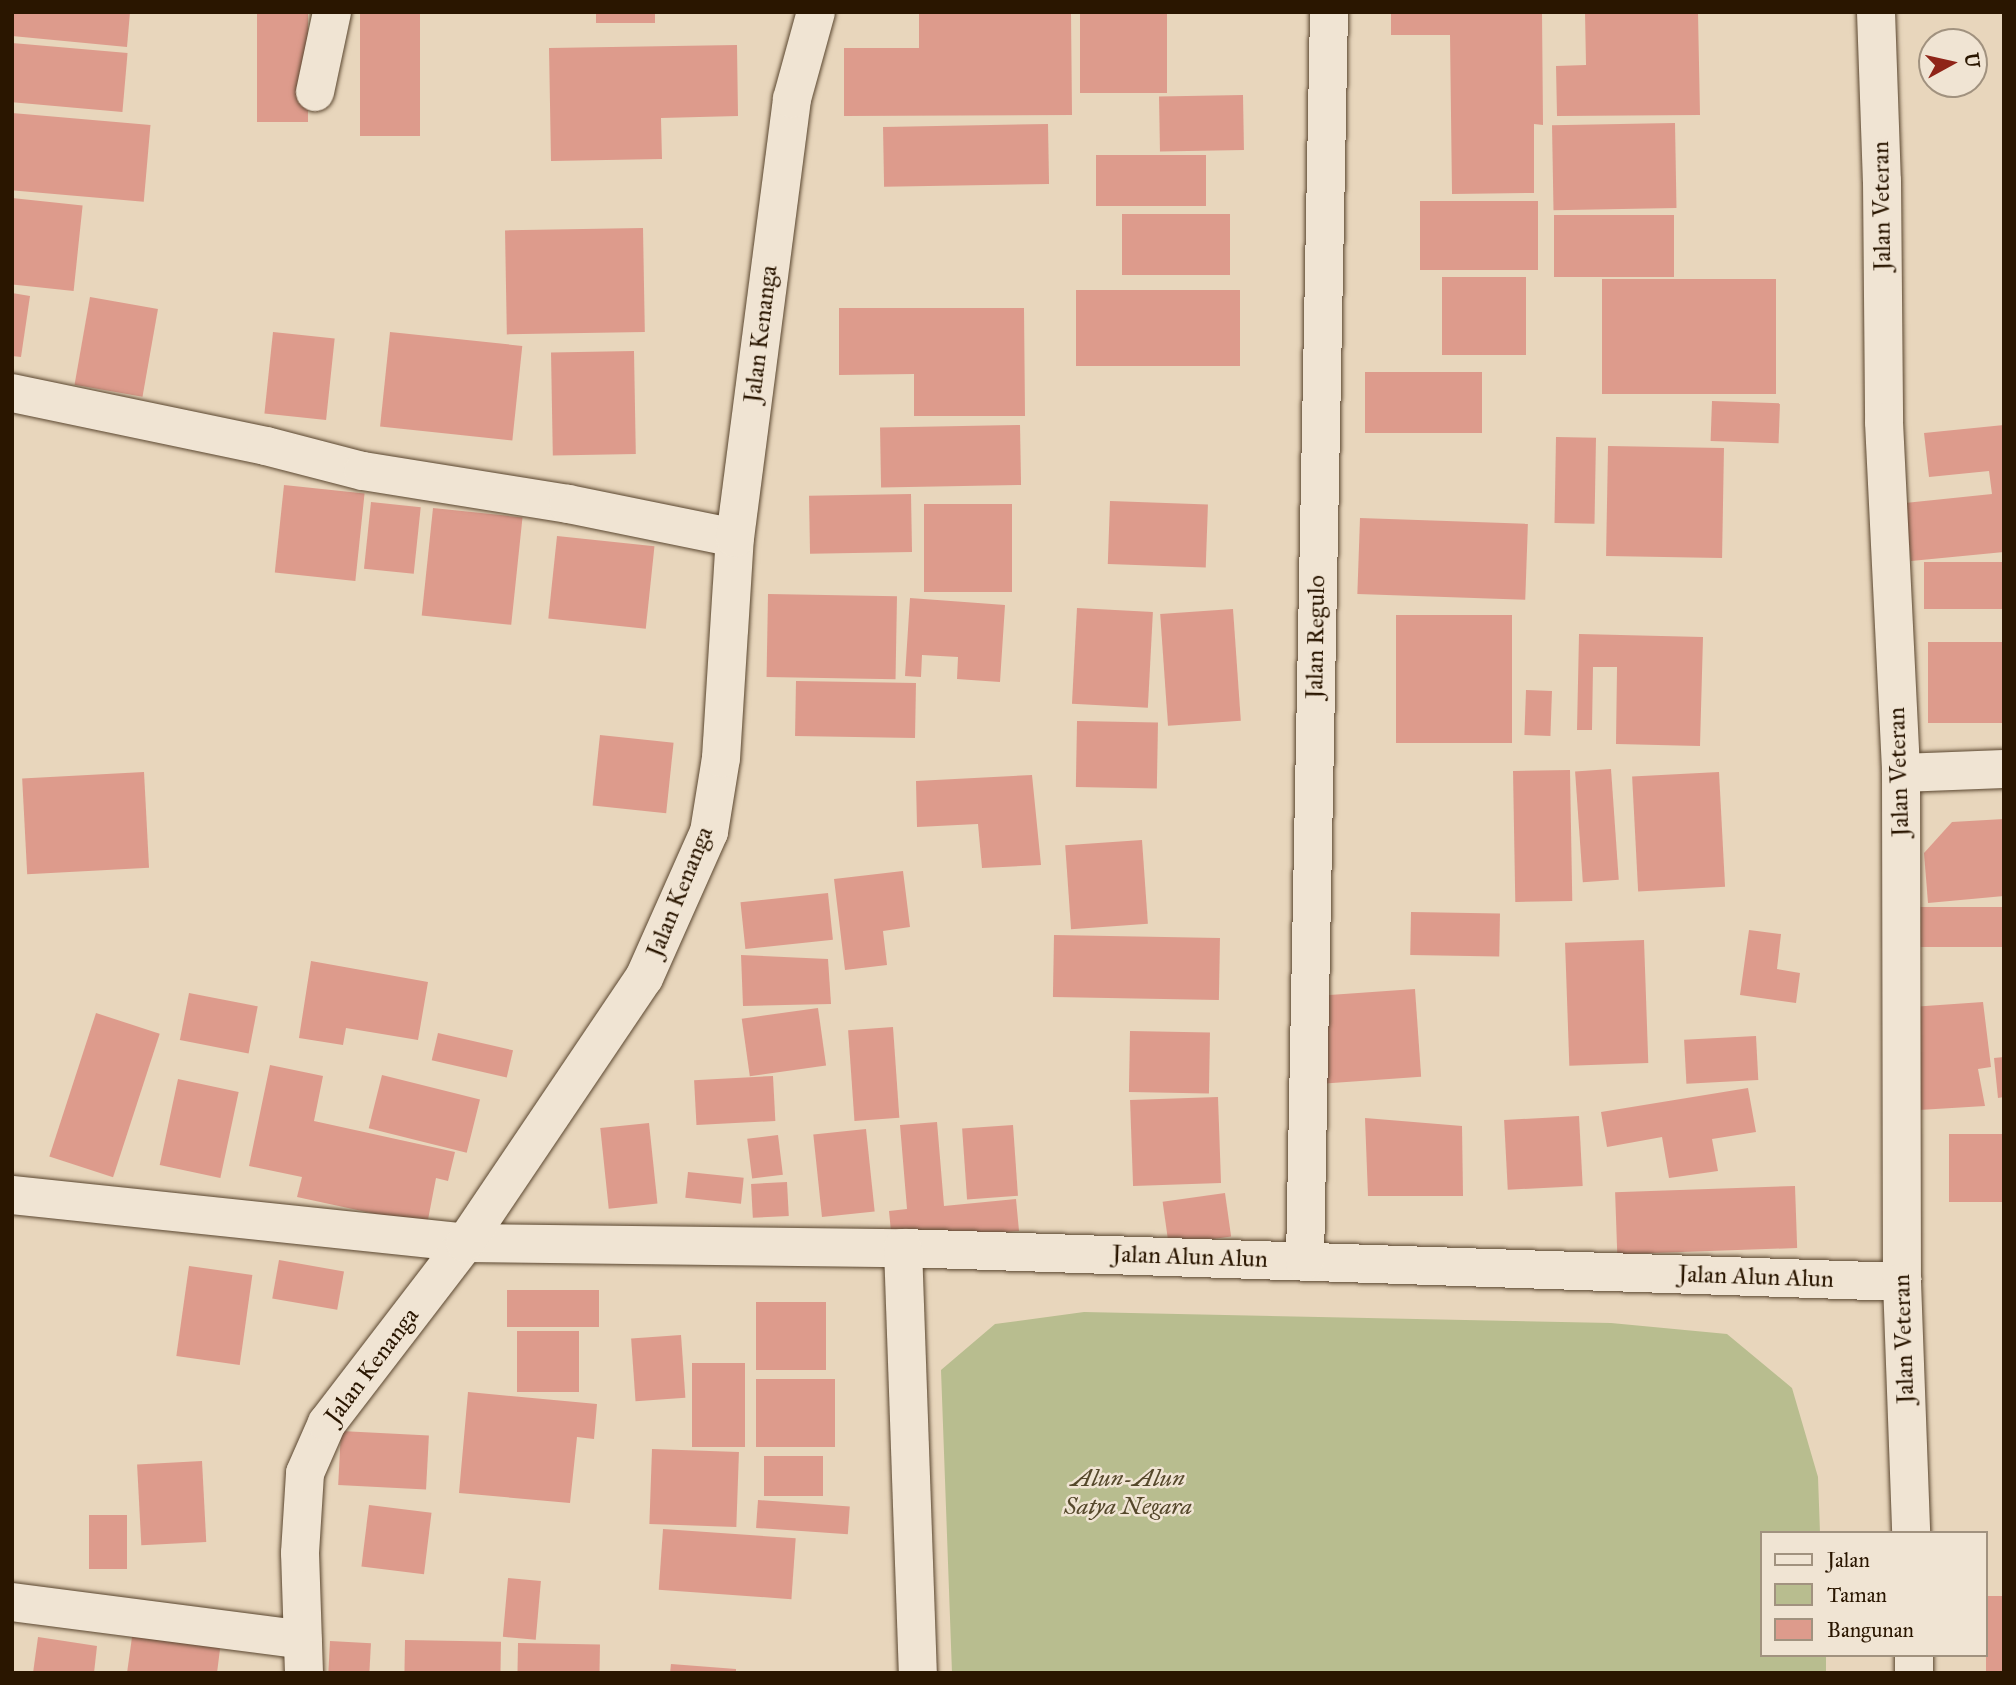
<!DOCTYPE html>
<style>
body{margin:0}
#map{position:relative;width:2016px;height:1685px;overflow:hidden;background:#e8d6bc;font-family:"IM FELL Great Primer",serif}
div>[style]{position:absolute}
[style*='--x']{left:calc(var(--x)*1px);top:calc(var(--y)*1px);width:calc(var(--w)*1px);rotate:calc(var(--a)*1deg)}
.green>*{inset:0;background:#b8bd8f}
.building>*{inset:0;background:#dd9b8c;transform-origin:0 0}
.roads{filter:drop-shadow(0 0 2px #5a462f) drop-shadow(0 0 2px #5a462f)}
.minor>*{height:38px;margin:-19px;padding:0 19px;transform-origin:19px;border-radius:19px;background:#f0e4d3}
.secondary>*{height:38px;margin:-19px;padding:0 19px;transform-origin:19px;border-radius:19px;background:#f0e4d3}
span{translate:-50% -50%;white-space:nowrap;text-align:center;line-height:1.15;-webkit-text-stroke:5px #f0e4d3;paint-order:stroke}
.street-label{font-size:24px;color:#2a1600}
.park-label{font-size:24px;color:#55482b;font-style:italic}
.frame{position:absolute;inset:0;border:14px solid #2a1600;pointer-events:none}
.legend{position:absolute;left:1760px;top:1531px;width:228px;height:126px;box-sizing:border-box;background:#f0e4d3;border:2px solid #a1927f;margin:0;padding:9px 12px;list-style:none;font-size:21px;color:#2a1600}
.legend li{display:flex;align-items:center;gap:14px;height:35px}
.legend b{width:35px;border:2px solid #a1927f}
.north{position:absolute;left:1918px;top:28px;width:70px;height:70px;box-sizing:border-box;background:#f0e4d3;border:2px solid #a1927f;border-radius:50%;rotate:82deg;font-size:19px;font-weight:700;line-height:28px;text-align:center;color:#2a1600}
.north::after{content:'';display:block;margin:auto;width:24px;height:32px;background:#8f2418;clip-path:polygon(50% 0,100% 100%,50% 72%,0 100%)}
</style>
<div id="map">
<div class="green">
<i style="clip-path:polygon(1084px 1312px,1611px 1323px,1727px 1334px,1792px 1388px,1818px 1477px,1820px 1533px,1762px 1533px,1762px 1655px,1826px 1655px,1826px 1673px,952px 1673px,941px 1370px,995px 1324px)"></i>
</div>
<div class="building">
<i style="clip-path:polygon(12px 12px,130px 12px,127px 47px,12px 36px)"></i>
<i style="left:257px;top:12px;width:51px;height:110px"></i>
<i style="left:360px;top:12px;width:60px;height:124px"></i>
<i style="left:596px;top:12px;width:59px;height:11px"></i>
<i style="clip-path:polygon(919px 12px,1071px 12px,1072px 115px,844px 116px,844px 48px,919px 48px)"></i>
<i style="left:1080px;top:12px;width:87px;height:81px"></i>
<i style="clip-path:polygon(1391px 12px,1542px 12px,1543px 125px,1534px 124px,1534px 193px,1452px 194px,1450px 35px,1391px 35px)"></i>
<i style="clip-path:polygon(1585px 12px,1698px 12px,1700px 115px,1557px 116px,1556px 66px,1586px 65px)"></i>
<i style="left:12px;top:43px;width:116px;height:59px;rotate:5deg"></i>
<i style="clip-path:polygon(737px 45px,738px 116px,661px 118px,662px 159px,551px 161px,549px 48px)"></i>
<i style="left:1243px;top:95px;width:55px;height:84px;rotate:89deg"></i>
<i style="left:12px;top:113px;width:139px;height:77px;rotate:5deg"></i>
<i style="left:1675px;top:123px;width:85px;height:123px;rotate:89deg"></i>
<i style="left:1048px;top:124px;width:60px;height:165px;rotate:89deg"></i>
<i style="left:1206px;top:155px;width:51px;height:110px;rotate:90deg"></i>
<i style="left:12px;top:198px;width:71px;height:86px;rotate:6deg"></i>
<i style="left:1538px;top:201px;width:69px;height:118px;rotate:90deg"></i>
<i style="left:1230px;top:214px;width:61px;height:108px;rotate:90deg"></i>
<i style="left:1674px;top:215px;width:62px;height:120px;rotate:90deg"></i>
<i style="left:643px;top:228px;width:104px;height:138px;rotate:89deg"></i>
<i style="left:1526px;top:277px;width:78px;height:84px;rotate:90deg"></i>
<i style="left:1776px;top:279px;width:115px;height:174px;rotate:90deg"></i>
<i style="left:1240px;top:290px;width:76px;height:164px;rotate:90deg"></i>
<i style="clip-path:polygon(12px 293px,30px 296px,21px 357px,12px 356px)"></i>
<i style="left:90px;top:297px;width:69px;height:89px;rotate:10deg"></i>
<i style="clip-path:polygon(839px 308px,1024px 308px,1025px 416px,914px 416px,914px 374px,839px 375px)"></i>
<i style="left:273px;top:332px;width:62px;height:82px;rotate:6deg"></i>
<i style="left:390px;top:332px;width:133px;height:95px;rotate:6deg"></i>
<i style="left:634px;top:351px;width:103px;height:83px;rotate:89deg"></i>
<i style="left:1365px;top:372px;width:117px;height:61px"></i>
<i style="left:1712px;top:401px;width:68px;height:40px;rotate:2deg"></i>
<i style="left:1020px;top:425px;width:60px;height:140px;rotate:89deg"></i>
<i style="clip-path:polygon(2004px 425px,2004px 552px,1911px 561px,1905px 503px,1992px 494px,1989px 471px,1929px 477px,1924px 433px)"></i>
<i style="left:1556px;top:437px;width:40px;height:86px;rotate:1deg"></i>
<i style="left:1608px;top:446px;width:116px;height:110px;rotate:1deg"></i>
<i style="left:284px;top:485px;width:81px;height:88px;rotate:6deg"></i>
<i style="left:911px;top:494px;width:58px;height:102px;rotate:89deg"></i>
<i style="left:1110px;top:501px;width:98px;height:63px;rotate:2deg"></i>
<i style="left:371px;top:502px;width:50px;height:67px;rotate:6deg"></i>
<i style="left:1012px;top:504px;width:88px;height:88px;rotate:90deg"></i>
<i style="left:433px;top:508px;width:90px;height:108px;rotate:6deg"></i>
<i style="left:1360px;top:518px;width:168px;height:76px;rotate:2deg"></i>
<i style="left:557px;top:536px;width:98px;height:83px;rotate:6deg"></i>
<i style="left:2004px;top:562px;width:47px;height:80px;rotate:90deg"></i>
<i style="left:768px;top:594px;width:129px;height:83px;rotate:1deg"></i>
<i style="clip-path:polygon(910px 598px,1005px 605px,1000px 682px,957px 679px,958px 657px,922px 655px,921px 677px,905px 676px)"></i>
<i style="left:1077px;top:608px;width:76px;height:96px;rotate:3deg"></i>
<i style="left:1233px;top:609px;width:112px;height:73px;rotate:86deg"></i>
<i style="left:1396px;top:615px;width:116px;height:128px"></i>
<i style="clip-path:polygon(1579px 634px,1703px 637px,1700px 746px,1616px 744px,1617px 667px,1593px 667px,1592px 730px,1577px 730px)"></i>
<i style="left:2004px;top:642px;width:81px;height:76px;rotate:90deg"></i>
<i style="left:796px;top:681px;width:120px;height:55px;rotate:1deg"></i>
<i style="left:1526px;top:690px;width:26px;height:45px;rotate:2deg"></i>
<i style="left:1077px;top:721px;width:81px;height:66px;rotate:1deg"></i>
<i style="left:600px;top:735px;width:74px;height:71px;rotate:6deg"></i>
<i style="left:1611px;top:769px;width:111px;height:36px;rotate:86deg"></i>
<i style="left:1570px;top:770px;width:131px;height:57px;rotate:89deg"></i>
<i style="left:144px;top:772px;width:96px;height:122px;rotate:87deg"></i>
<i style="left:1719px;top:772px;width:115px;height:87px;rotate:87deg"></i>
<i style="clip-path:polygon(1032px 775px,1041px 865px,982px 868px,978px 824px,917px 827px,916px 781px)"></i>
<i style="clip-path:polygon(2004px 819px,2004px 896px,1928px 903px,1924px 853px,1952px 822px)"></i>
<i style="left:1142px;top:840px;width:84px;height:77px;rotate:86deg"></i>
<i style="clip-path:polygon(903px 871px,910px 927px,883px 931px,887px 965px,845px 970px,834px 879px)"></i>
<i style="left:828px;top:893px;width:47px;height:88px;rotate:84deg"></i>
<i style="left:2004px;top:907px;width:40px;height:86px;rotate:90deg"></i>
<i style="left:1411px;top:912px;width:89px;height:43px;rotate:1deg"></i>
<i style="clip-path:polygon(1749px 930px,1781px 934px,1777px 969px,1800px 973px,1796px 1003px,1740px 995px)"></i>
<i style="left:1054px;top:935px;width:166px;height:62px;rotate:1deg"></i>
<i style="left:1644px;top:940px;width:123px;height:79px;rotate:88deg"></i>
<i style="clip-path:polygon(741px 955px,828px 959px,831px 1004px,743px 1006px)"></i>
<i style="clip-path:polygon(311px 961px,428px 982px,418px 1040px,346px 1028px,343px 1045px,299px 1038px)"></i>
<i style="left:1415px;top:989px;width:88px;height:100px;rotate:86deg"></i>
<i style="left:189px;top:993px;width:70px;height:48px;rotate:11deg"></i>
<i style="clip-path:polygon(1983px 1002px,1991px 1067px,1978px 1069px,1985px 1106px,1919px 1110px,1911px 1007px)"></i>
<i style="left:818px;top:1008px;width:58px;height:77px;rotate:82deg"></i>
<i style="left:96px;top:1013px;width:67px;height:151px;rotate:18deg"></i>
<i style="left:893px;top:1027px;width:91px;height:45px;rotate:86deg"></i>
<i style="left:1130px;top:1031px;width:80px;height:61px;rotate:1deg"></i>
<i style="left:438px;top:1033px;width:77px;height:28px;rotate:13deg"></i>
<i style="left:1756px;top:1036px;width:44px;height:72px;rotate:87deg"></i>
<i style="clip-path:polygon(2004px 1057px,2004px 1097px,1998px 1098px,1994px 1058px)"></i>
<i style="clip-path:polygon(270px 1065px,323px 1076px,314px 1121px,455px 1152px,448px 1181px,436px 1178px,427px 1225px,297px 1197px,302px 1177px,249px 1166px)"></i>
<i style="left:382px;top:1075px;width:101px;height:55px;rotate:14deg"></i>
<i style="left:773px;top:1076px;width:45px;height:79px;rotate:87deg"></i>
<i style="left:178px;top:1079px;width:62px;height:88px;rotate:12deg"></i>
<i style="clip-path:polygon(1748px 1088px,1756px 1132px,1712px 1139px,1718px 1171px,1669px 1178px,1662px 1137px,1607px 1147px,1601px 1112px)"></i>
<i style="left:1218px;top:1097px;width:86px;height:88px;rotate:88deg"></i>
<i style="left:1579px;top:1116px;width:70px;height:75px;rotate:87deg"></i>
<i style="clip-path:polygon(1365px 1118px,1462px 1126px,1463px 1196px,1368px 1196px)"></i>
<i style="clip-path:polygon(937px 1122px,944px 1206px,1016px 1199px,1019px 1231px,892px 1242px,889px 1211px,907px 1209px,900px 1125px)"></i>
<i style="left:649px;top:1123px;width:81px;height:49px;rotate:84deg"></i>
<i style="left:1013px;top:1125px;width:71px;height:51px;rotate:86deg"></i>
<i style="left:866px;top:1129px;width:83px;height:53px;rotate:84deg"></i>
<i style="left:2004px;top:1134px;width:68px;height:55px;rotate:90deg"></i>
<i style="left:778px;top:1135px;width:40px;height:31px;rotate:83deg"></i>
<i style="left:688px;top:1172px;width:56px;height:26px;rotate:6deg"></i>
<i style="left:787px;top:1182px;width:34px;height:36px;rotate:87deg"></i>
<i style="left:1795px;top:1186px;width:62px;height:180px;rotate:88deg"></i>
<i style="left:1225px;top:1193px;width:44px;height:63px;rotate:82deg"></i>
<i style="left:279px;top:1260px;width:66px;height:39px;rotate:10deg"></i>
<i style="left:189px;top:1266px;width:64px;height:91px;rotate:8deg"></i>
<i style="left:507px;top:1290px;width:92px;height:37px"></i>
<i style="left:756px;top:1302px;width:70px;height:68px"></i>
<i style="left:517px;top:1331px;width:62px;height:61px"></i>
<i style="left:681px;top:1335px;width:63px;height:50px;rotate:86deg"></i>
<i style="left:692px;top:1363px;width:53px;height:84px"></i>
<i style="left:756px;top:1379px;width:79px;height:68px"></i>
<i style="clip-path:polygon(468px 1392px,597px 1404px,594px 1439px,577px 1437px,570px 1503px,459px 1493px)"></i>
<i style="left:341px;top:1431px;width:88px;height:54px;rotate:3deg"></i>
<i style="left:652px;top:1449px;width:87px;height:75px;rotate:2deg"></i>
<i style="left:764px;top:1456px;width:59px;height:40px"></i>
<i style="left:202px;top:1461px;width:81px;height:65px;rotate:87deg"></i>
<i style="left:758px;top:1500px;width:92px;height:28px;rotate:4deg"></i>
<i style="left:369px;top:1505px;width:63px;height:62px;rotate:7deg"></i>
<i style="left:89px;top:1515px;width:38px;height:54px"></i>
<i style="left:663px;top:1529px;width:133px;height:61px;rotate:4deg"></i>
<i style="left:508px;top:1578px;width:33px;height:59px;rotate:5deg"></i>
<i style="left:2004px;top:1596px;width:77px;height:18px;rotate:90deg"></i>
<i style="clip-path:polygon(133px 1630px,221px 1641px,217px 1673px,127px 1673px)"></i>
<i style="clip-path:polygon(38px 1637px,97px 1646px,94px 1673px,33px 1673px)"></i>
<i style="left:405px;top:1640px;width:96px;height:33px;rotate:1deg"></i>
<i style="left:330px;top:1641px;width:41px;height:32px;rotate:3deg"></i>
<i style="left:518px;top:1643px;width:82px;height:30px;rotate:1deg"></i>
<i style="clip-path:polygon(671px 1664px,736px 1669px,736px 1673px,670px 1673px)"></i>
</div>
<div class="roads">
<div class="minor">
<i style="--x:315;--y:92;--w:82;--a:-78"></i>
<i style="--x:12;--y:393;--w:259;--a:11.8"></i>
<i style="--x:266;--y:446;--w:100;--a:14.5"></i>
<i style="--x:363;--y:471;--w:208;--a:9.1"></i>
<i style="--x:568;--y:504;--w:170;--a:11.5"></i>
<i style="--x:1901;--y:773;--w:103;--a:-2.2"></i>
<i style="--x:12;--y:1195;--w:456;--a:6"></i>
<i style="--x:465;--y:1243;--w:438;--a:0.7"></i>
<i style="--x:903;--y:1248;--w:1000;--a:1.95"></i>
<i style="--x:903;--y:1248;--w:425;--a:88"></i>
<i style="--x:1305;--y:1261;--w:1249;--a:-88.9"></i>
<i style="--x:12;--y:1602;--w:293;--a:7.4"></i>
<i style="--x:304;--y:1673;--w:120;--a:-91.9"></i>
<i style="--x:300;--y:1553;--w:80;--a:-86.4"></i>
<i style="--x:305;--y:1473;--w:55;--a:-66.3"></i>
<i style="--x:327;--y:1423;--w:227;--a:-52.5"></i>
<i style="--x:465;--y:1243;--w:320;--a:-56"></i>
<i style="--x:644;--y:978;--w:160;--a:-66"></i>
<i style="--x:709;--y:832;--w:75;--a:-80.8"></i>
<i style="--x:721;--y:758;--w:220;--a:-86.4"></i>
<i style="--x:735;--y:538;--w:443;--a:-82.6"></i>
<i style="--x:792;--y:99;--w:90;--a:-74.6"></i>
</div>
<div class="secondary">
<i style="--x:1876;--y:12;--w:169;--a:88"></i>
<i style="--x:1882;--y:181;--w:241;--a:89.5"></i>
<i style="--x:1884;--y:422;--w:351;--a:87.2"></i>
<i style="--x:1901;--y:773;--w:509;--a:89.89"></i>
<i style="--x:1902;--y:1282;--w:251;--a:87.9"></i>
<i style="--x:1914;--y:1655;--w:18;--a:90"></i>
</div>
</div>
<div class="street-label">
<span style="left:1882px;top:206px;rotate:-91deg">Jalan Veteran</span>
<span style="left:761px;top:334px;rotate:-83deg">Jalan Kenanga</span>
<span style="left:1316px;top:637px;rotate:-89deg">Jalan Regulo</span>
<span style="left:1899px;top:772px;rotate:-92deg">Jalan Veteran</span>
<span style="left:680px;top:892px;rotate:-68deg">Jalan Kenanga</span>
<span style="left:1190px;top:1257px;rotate:2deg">Jalan Alun Alun</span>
<span style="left:1756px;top:1277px;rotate:2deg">Jalan Alun Alun</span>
<span style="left:1904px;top:1339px;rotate:-92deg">Jalan Veteran</span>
<span style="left:372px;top:1366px;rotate:-53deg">Jalan Kenanga</span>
</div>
<div class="park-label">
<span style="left:1128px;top:1493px">Alun-Alun<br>Satya Negara</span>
</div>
<div class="frame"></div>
<ul class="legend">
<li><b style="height:9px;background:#f0e4d3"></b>Jalan</li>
<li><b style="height:19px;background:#b8bd8f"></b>Taman</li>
<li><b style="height:19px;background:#dd9b8c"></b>Bangunan</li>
</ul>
<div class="north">U</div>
</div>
